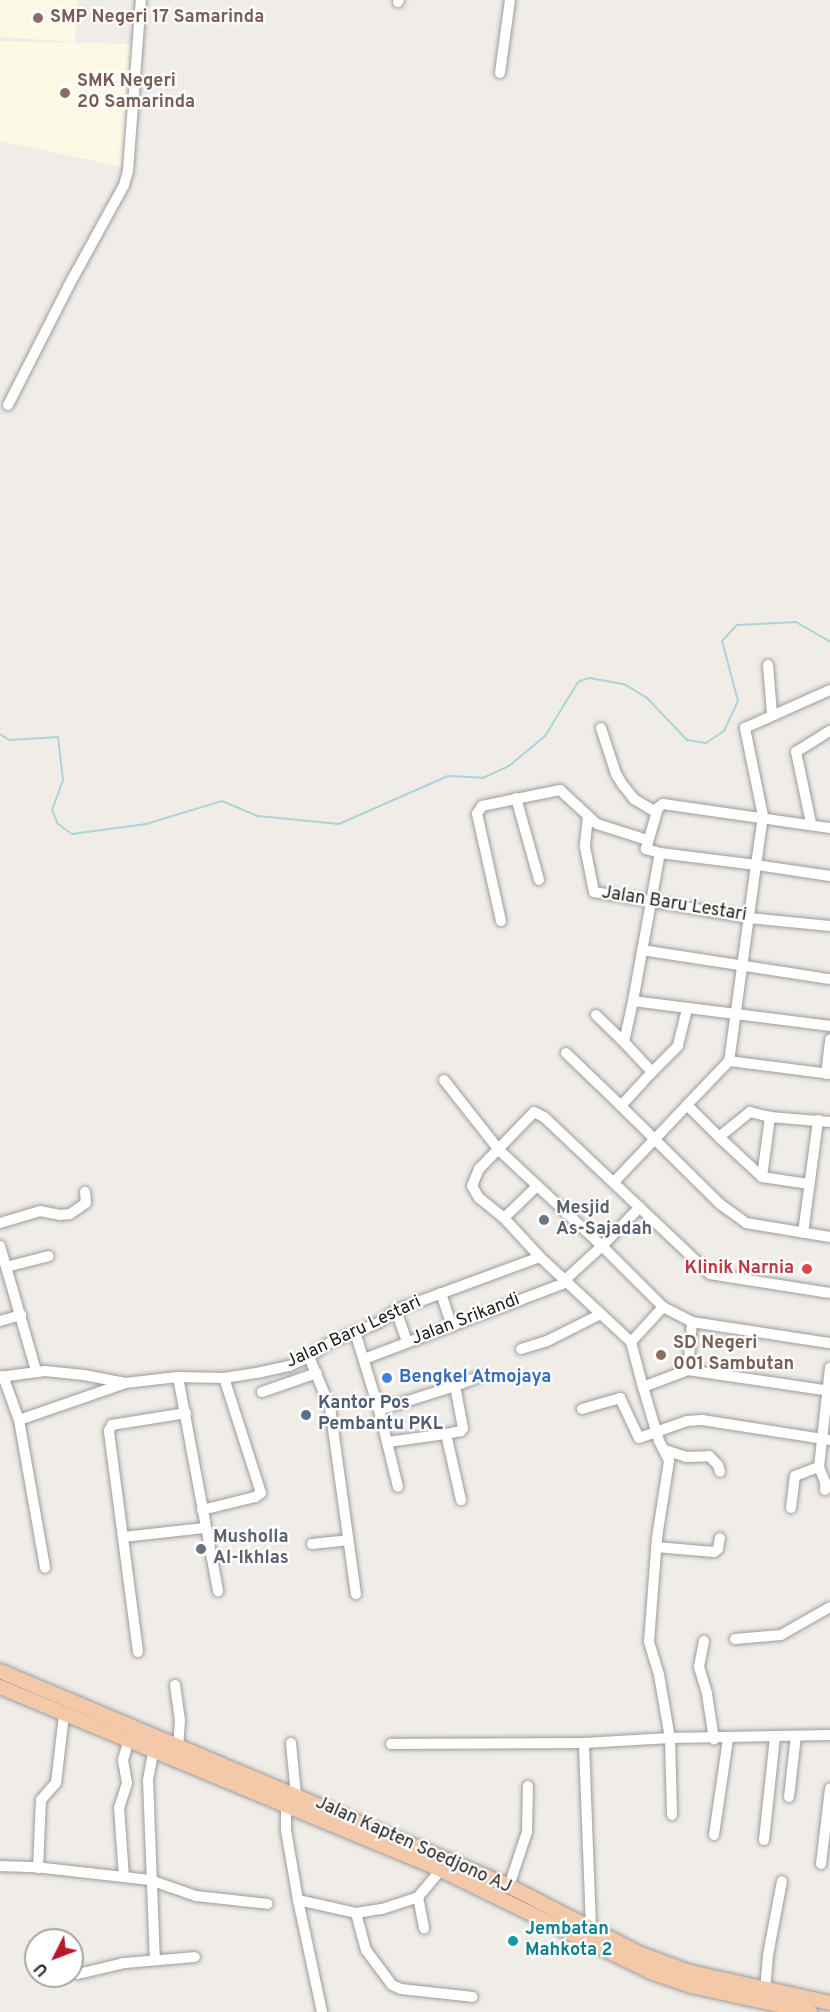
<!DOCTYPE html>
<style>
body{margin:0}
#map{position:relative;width:830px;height:2012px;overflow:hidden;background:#f0ece8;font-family:Overpass,sans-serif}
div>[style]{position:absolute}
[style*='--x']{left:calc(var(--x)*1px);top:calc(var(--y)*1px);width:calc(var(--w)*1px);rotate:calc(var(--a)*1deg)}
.education>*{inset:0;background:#fcf9e4}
.stream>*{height:2px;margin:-1px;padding:0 1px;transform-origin:1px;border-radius:1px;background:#add4d8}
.roads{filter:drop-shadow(0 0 2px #9d9d9d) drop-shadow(0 0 2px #9d9d9d)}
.minor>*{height:10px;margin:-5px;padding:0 5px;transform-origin:5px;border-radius:5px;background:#fff}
.major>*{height:14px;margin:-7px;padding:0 7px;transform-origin:7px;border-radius:7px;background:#f3c9aa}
.dots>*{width:16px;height:16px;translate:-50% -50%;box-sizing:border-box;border:3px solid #fff;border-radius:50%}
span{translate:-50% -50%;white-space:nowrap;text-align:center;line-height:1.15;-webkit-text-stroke:4.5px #fff;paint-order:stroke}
.education-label{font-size:18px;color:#785e54;font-weight:700}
.left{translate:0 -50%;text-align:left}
.street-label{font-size:18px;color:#202020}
.worship-label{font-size:18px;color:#5b616d;font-weight:700}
.health-label{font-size:18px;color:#be3a42;font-weight:700}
.right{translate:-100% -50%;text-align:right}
.shop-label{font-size:18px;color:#366cbe;font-weight:700}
.service-label{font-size:18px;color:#4e5e75;font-weight:700}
.culture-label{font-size:18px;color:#0d838f;font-weight:700}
.north{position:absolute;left:24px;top:1928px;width:60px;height:60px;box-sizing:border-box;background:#fff;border:2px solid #a6a6a6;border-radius:50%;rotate:228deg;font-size:16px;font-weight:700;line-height:24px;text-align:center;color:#202020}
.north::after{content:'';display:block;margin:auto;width:21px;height:27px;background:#bb152b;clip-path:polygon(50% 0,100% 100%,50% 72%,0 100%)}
</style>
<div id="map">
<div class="education">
<i style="clip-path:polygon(0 0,77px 0,75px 42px,0 37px)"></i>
<i style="clip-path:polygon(0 41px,135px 44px,124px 167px,0 141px)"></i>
</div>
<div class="stream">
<i style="--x:0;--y:734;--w:11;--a:34"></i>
<i style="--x:9;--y:740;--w:49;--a:-3.5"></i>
<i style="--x:58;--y:737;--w:43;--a:83.4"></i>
<i style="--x:63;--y:780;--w:32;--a:110"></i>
<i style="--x:52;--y:810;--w:15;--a:67"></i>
<i style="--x:58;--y:824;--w:17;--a:36"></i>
<i style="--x:72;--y:834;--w:75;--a:-7.7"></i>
<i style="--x:146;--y:824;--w:79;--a:-16.8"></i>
<i style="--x:222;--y:801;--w:39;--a:23"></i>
<i style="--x:258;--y:816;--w:81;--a:5.6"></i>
<i style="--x:339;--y:824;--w:119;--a:-23.8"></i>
<i style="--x:448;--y:776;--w:35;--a:3"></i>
<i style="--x:483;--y:778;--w:29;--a:-25"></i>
<i style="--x:509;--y:766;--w:47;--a:-39.8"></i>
<i style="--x:545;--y:736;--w:63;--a:-58.6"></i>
<i style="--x:578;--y:682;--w:12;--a:-20"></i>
<i style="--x:589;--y:678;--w:36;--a:10"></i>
<i style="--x:624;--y:684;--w:27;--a:31"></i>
<i style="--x:647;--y:698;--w:58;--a:46.4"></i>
<i style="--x:687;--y:740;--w:19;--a:9"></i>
<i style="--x:706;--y:743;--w:22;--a:-34"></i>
<i style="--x:724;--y:731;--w:33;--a:-65"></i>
<i style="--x:738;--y:701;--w:62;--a:-104.9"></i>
<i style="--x:722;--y:641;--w:22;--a:-47"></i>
<i style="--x:737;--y:625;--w:59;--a:-2.9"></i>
<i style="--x:796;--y:622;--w:39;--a:30"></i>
</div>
<div class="roads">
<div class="minor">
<i style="--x:398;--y:2;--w:2;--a:-63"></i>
<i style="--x:500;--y:73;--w:74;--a:-82.2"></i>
<i style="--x:8;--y:405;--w:132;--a:-63"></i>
<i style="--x:68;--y:287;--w:116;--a:-61.2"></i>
<i style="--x:124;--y:185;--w:15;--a:-74"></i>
<i style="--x:128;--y:171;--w:171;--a:-85.7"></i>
<i style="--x:768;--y:665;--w:49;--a:85.3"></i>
<i style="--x:601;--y:728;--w:48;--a:71.9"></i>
<i style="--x:616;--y:774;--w:13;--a:58"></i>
<i style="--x:623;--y:785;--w:18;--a:52"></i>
<i style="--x:634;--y:799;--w:26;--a:31"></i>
<i style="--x:516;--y:798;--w:85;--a:74.3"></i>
<i style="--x:588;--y:816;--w:31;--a:96"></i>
<i style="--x:585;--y:847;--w:46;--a:78.7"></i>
<i style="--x:594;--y:892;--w:157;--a:9.5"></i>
<i style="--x:749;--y:918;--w:81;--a:5.6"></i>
<i style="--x:811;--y:823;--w:73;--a:-101.9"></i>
<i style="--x:796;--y:752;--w:40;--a:-32"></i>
<i style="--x:660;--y:853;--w:15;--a:-164"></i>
<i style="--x:646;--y:849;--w:43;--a:-73.7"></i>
<i style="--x:658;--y:808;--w:6;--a:-39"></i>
<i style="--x:663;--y:804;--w:169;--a:8.2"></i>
<i style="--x:830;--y:876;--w:75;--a:-171.5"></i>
<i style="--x:756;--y:865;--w:198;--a:97.8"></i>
<i style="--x:729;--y:1061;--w:102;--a:7.3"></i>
<i style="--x:501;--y:921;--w:110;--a:-102.6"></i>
<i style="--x:477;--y:814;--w:9;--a:-58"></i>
<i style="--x:482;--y:806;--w:80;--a:-11.6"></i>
<i style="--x:560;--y:790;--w:50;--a:42.6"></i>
<i style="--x:597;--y:824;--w:52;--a:17.7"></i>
<i style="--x:642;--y:950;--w:190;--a:8.8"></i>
<i style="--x:633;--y:1001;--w:150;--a:-79.7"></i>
<i style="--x:660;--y:853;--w:97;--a:7.1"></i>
<i style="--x:756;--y:865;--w:49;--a:-81.9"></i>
<i style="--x:763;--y:816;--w:90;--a:-101.6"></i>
<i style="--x:745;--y:728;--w:93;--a:-24.1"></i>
<i style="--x:687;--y:1009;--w:38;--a:104"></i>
<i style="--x:678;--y:1046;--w:37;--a:135"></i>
<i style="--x:652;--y:1072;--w:41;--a:-133"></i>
<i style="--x:624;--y:1042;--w:42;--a:-77.6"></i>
<i style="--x:633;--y:1001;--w:199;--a:7.2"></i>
<i style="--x:596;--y:1015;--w:39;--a:44"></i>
<i style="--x:566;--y:1053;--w:76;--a:43.9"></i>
<i style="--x:729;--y:1061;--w:61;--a:133.7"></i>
<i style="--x:687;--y:1105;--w:45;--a:45"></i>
<i style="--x:719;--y:1137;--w:40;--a:-39"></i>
<i style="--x:750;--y:1112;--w:21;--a:14"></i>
<i style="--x:770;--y:1117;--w:60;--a:4.8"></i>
<i style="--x:652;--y:1072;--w:46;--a:132.4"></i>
<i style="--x:621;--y:1106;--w:139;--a:44.7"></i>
<i style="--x:720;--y:1204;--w:32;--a:36"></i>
<i style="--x:746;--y:1223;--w:85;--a:9.5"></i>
<i style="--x:826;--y:1074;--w:35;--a:-83"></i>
<i style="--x:444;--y:1080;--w:89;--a:51.8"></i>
<i style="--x:499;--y:1150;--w:141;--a:43"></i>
<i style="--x:602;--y:1246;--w:49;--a:137.5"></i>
<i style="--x:719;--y:1137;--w:59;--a:42.9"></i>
<i style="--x:762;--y:1177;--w:61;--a:-82.4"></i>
<i style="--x:762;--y:1177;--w:48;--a:8.5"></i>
<i style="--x:614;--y:1182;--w:106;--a:-46.5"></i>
<i style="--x:640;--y:1207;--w:54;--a:134.3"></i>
<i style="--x:602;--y:1246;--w:86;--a:45"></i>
<i style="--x:663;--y:1307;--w:33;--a:27"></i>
<i style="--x:692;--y:1322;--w:140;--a:8.7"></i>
<i style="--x:504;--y:1218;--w:46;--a:-44.1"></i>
<i style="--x:0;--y:1223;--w:42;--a:-16.7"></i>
<i style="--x:40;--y:1211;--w:20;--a:11"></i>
<i style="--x:60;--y:1215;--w:10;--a:-6"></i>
<i style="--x:70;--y:1214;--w:19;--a:-35"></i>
<i style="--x:86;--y:1203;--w:11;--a:-95"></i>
<i style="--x:803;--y:1233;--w:114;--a:-82.4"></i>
<i style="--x:0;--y:1246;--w:130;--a:73.9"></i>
<i style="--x:6;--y:1267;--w:44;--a:-14.3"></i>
<i style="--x:441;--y:1293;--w:35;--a:72"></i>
<i style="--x:396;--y:1310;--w:34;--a:71"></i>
<i style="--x:601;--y:1314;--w:41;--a:43"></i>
<i style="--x:631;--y:1342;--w:47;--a:-47.6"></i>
<i style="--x:0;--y:1321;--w:22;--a:-16"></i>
<i style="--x:355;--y:1332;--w:82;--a:72.9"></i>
<i style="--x:379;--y:1410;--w:79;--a:76.1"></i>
<i style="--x:631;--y:1342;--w:47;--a:75.1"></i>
<i style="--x:643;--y:1387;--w:48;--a:-20.7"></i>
<i style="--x:688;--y:1370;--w:48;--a:-85.2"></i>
<i style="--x:521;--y:1349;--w:27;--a:-17"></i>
<i style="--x:547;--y:1341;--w:60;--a:-26.6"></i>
<i style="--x:601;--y:1314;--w:83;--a:-136.9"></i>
<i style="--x:309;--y:1357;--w:54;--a:67.2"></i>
<i style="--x:330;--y:1407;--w:189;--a:82.1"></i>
<i style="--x:364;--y:1359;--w:218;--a:-20.7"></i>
<i style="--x:688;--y:1370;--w:144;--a:8.4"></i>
<i style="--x:3;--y:1376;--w:47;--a:70"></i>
<i style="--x:19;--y:1420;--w:150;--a:80"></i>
<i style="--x:0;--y:1377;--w:45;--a:-7.6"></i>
<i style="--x:45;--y:1371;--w:39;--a:6"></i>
<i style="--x:84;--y:1375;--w:42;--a:11"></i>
<i style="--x:125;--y:1383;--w:53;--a:-6.5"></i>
<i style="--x:178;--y:1377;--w:46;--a:1.2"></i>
<i style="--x:224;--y:1378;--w:37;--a:-9"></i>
<i style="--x:261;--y:1372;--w:29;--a:-12"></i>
<i style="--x:289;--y:1366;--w:22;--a:-24"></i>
<i style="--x:309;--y:1357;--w:24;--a:-35"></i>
<i style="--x:329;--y:1343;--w:55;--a:-22.4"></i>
<i style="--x:380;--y:1322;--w:20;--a:-37"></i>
<i style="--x:396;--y:1310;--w:153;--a:-20.2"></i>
<i style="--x:540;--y:1257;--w:53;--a:-132.7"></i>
<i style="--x:504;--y:1218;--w:32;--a:-141"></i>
<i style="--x:479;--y:1198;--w:14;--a:-120"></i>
<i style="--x:472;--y:1186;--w:18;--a:-68"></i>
<i style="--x:479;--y:1169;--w:79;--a:-46"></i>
<i style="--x:534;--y:1112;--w:11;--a:27"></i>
<i style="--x:544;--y:1117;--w:228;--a:43.4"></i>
<i style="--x:710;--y:1274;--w:121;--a:9"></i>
<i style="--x:178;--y:1377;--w:218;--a:79.4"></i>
<i style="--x:455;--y:1386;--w:28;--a:-21"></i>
<i style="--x:643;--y:1387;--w:56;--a:73.5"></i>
<i style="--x:659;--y:1441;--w:22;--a:63"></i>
<i style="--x:669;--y:1461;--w:78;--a:98.9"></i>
<i style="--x:657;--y:1538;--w:104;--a:94.4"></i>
<i style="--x:649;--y:1642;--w:34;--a:73"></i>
<i style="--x:659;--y:1675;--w:64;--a:80.1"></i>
<i style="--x:670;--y:1738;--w:77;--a:88.5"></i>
<i style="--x:262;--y:1392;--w:58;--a:-19.1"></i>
<i style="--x:582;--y:1409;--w:40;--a:-16"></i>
<i style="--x:620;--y:1398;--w:44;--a:64.6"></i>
<i style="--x:639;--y:1438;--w:51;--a:-19.5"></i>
<i style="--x:687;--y:1421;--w:15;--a:-4"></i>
<i style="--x:702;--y:1420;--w:130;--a:8.9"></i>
<i style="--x:379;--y:1410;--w:80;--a:-17.5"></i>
<i style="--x:455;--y:1386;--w:43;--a:79.2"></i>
<i style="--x:463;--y:1428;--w:4;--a:124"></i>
<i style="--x:461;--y:1431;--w:15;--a:169"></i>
<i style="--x:19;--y:1420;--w:110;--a:-19.1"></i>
<i style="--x:388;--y:1442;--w:59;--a:-7.9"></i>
<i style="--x:446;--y:1434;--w:68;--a:77.2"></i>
<i style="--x:665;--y:1450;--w:22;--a:18"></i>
<i style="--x:686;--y:1457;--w:23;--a:-2"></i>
<i style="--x:709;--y:1456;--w:13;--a:45"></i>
<i style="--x:718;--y:1465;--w:7;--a:74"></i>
<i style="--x:825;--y:1490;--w:8;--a:-90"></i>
<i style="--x:825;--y:1482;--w:16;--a:-112"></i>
<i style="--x:819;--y:1467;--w:100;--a:-83.7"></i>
<i style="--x:791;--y:1508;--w:32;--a:-83"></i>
<i style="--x:795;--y:1476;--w:26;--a:-21"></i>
<i style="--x:202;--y:1510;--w:55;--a:-13.8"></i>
<i style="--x:255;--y:1497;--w:7;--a:-34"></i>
<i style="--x:261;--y:1493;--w:121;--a:-107.8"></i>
<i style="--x:123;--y:1537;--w:82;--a:-6.3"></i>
<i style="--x:312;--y:1544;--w:36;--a:-6"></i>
<i style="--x:656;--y:1547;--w:58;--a:4.9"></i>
<i style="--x:714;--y:1552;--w:5;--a:-37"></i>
<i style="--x:718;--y:1549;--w:11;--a:-80"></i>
<i style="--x:735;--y:1639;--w:46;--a:-5"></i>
<i style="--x:781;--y:1635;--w:56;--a:-29.7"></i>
<i style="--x:704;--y:1641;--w:26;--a:101"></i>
<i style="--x:699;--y:1667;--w:28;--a:73"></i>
<i style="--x:707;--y:1694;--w:46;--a:81.2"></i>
<i style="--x:138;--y:1652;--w:223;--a:-97.5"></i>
<i style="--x:109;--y:1431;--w:7;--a:-63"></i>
<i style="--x:112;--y:1425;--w:75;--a:-9.2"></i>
<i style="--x:175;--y:1685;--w:35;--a:82"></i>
<i style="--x:180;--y:1720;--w:28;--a:94"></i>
<i style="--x:291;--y:1743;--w:52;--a:84.5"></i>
<i style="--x:391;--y:1744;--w:193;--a:-0.3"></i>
<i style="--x:153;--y:1752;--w:28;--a:100"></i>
<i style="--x:148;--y:1780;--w:179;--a:87.8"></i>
<i style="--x:789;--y:1797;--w:61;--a:-83.5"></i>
<i style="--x:286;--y:1806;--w:24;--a:90"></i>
<i style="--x:286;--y:1830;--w:71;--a:80.3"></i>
<i style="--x:298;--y:1900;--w:115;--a:77.9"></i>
<i style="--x:714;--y:1835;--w:97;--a:-81.7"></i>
<i style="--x:764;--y:1840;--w:104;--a:-83.9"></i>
<i style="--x:821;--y:1864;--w:76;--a:-83.2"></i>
<i style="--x:0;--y:1866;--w:35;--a:2"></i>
<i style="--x:35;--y:1867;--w:116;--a:6.4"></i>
<i style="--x:150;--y:1880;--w:49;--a:19.2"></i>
<i style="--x:196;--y:1896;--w:72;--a:6.3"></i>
<i style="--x:38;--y:1868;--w:68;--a:-87.5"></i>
<i style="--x:41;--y:1800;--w:23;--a:-49"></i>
<i style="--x:56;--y:1783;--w:68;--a:-83.3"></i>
<i style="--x:124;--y:1877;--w:69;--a:-94.1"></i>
<i style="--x:119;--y:1808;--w:26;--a:-72"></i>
<i style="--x:127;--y:1783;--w:23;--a:-100"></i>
<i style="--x:123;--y:1760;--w:19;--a:-74"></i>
<i style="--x:509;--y:1886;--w:57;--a:-71.6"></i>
<i style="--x:527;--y:1832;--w:46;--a:-88.8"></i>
<i style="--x:418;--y:1897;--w:32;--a:79"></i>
<i style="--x:298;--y:1900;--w:59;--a:12.6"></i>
<i style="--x:356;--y:1913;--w:26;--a:-9"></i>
<i style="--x:382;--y:1909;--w:38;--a:-18"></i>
<i style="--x:418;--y:1897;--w:35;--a:-50"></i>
<i style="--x:356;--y:1913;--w:38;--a:75"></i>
<i style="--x:366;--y:1950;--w:44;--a:53.4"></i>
<i style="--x:392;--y:1985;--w:10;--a:24"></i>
<i style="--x:401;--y:1989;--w:72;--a:6.3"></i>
<i style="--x:591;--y:1927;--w:184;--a:-92.2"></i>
<i style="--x:584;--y:1743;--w:86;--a:-3.3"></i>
<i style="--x:670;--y:1738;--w:160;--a:-1.1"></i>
<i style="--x:78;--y:1974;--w:47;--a:-13.4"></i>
<i style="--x:124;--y:1963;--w:71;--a:-4.8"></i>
<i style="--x:765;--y:1990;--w:35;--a:-85"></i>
<i style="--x:768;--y:1955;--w:75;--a:-79.3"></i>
</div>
<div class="major">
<i style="--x:0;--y:1671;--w:553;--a:22.9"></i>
<i style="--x:509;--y:1886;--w:148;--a:27.3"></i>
<i style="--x:641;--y:1954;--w:52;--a:20.2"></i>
<i style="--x:690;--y:1972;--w:143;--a:12.5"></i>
<i style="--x:0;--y:1687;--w:477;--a:22.5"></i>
<i style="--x:441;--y:1870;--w:236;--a:25.9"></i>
<i style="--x:653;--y:1973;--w:40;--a:18.9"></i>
<i style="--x:691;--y:1986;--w:122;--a:12.3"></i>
</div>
</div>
<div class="dots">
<i style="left:38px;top:18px;background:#8d6e63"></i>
<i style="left:65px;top:93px;background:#8d6e63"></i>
<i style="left:544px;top:1220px;background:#6b7280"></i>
<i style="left:807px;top:1269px;background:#e0444e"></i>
<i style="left:661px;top:1355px;background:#8d6e63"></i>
<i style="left:387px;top:1378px;background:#3f7fe0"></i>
<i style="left:306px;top:1415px;background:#5c6f8a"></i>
<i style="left:201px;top:1549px;background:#6b7280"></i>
<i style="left:513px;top:1941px;background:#0f9aa8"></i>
</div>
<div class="education-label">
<span class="left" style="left:50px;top:18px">SMP Negeri 17 Samarinda</span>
<span class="left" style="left:77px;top:93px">SMK Negeri<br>20 Samarinda</span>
<span class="left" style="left:673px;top:1355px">SD Negeri<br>001 Sambutan</span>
</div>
<div class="street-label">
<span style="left:674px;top:905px;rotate:9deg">Jalan Baru Lestari</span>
<span style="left:466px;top:1320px;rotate:-21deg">Jalan Srikandi</span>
<span style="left:354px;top:1333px;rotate:-25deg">Jalan Baru Lestari</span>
<span style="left:413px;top:1846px;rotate:24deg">Jalan Kapten Soedjono AJ</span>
</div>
<div class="worship-label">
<span class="left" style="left:556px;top:1220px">Mesjid<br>As-Sajadah</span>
<span class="left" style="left:213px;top:1549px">Musholla<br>Al-Ikhlas</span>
</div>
<div class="health-label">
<span class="right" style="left:794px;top:1269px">Klinik Narnia</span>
</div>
<div class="shop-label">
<span class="left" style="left:399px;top:1378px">Bengkel Atmojaya</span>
</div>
<div class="service-label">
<span class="left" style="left:318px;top:1415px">Kantor Pos<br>Pembantu PKL</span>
</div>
<div class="culture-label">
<span class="left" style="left:525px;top:1941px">Jembatan<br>Mahkota 2</span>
</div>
<div class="north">U</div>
</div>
